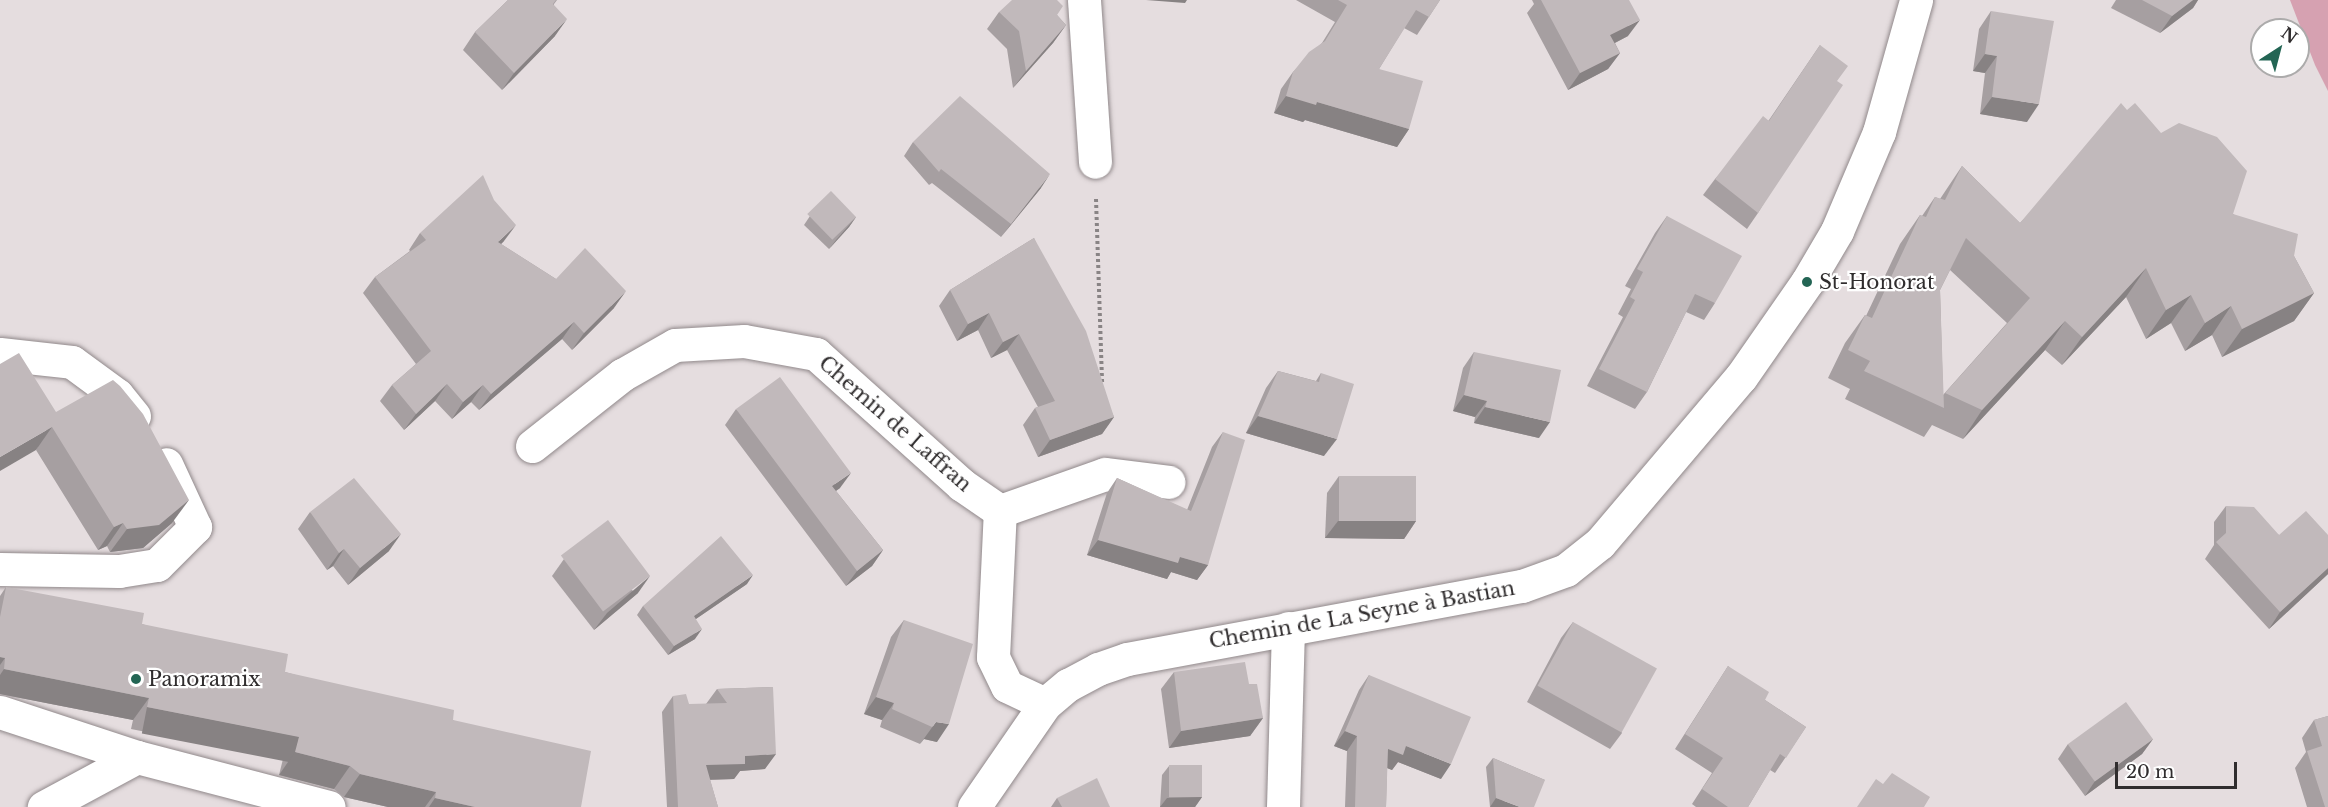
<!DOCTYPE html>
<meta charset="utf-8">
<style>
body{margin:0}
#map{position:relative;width:2328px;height:807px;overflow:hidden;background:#e5dddf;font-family:"Libre Baskerville",serif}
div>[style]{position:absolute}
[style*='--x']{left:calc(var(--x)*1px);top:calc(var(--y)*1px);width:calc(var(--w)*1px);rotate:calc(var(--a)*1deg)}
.green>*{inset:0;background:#d6a1b1}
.path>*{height:4px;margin-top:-2px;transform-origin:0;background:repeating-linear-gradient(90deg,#898485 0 3px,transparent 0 6px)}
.roads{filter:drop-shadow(0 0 2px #91898b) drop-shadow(0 0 2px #91898b)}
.minor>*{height:33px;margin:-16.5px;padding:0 16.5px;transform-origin:16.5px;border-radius:16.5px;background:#fff}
.wall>*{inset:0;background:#a69fa1}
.shaded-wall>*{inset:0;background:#878283;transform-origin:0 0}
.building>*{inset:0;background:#c1b9bb;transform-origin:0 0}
.dots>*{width:16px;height:16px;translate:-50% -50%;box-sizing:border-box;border:3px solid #fff;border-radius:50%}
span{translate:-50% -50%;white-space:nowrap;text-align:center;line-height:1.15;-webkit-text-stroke:4.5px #fff;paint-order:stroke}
.poi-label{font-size:20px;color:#302d2e}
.left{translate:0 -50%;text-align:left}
.street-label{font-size:20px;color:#302d2e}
.north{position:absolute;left:2250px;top:18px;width:60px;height:60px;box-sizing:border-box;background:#fff;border:2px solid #acabab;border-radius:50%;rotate:36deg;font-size:16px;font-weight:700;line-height:24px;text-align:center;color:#302d2e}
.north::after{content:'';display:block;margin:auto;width:21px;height:27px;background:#236554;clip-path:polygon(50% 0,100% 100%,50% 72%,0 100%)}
.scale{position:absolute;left:2115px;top:762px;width:122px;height:27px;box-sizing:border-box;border:3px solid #302d2e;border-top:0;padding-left:8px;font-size:18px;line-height:21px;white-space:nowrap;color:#302d2e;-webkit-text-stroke:4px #fff;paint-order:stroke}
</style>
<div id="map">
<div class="green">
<i style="clip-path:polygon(2290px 0,2328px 0,2328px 91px,2315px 65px)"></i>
</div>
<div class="path">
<i style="--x:1096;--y:199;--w:184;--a:88.1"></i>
</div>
<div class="roads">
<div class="minor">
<i style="--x:1084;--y:0;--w:162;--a:86.1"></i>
<i style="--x:0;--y:354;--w:72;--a:6.3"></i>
<i style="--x:72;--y:362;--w:56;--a:36.3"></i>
<i style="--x:117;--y:395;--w:27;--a:51"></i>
<i style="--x:532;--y:446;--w:115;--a:-38.3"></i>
<i style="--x:622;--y:375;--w:61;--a:-29.5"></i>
<i style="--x:675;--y:345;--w:69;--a:-3.3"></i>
<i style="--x:744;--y:341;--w:73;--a:10.2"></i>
<i style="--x:816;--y:354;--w:196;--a:41.9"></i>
<i style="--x:962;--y:485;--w:46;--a:34.4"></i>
<i style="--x:0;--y:569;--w:119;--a:1"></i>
<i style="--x:119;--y:571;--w:38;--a:-9"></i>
<i style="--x:157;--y:565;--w:54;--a:-45"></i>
<i style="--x:195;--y:527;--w:69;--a:-114.7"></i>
<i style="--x:1045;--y:704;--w:42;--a:-154.7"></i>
<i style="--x:1007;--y:686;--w:32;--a:-116"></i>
<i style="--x:993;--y:657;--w:146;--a:-87.3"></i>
<i style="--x:1000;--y:511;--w:111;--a:-19.4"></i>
<i style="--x:1105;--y:474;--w:64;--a:7.1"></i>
<i style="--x:0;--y:712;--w:144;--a:18.2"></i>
<i style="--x:137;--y:757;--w:106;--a:151.7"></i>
<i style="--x:137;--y:757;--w:198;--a:14.6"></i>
<i style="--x:974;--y:807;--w:125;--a:-55.4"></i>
<i style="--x:1045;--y:704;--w:30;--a:-40"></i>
<i style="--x:1068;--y:685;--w:34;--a:-28"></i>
<i style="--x:1098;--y:669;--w:31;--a:-19"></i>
<i style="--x:1127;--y:659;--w:402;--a:-10.5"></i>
<i style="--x:1522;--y:586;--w:47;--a:-20"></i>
<i style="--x:1566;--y:570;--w:43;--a:-38.5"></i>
<i style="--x:1600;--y:543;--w:218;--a:-49.7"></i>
<i style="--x:1741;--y:377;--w:116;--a:-55.2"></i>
<i style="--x:1807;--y:282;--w:59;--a:-59.5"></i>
<i style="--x:1837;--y:231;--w:108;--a:-67"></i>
<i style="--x:1879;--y:132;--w:137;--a:-74.3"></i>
<i style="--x:1283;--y:807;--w:179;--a:-88.4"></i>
</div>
</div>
<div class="wall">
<i style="clip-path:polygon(508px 0,557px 0,554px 4px,555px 36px,502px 90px,463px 50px,475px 32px)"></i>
<i style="clip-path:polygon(1296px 0,1440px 0,1417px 35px,1404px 28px,1379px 69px,1409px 129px,1397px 147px,1305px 120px,1303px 122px,1274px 113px,1281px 89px,1293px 72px,1322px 43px,1335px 22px)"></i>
<i style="clip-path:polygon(1532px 0,1629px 0,1628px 36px,1615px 43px,1620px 53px,1608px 69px,1568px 90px,1527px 13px,1534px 4px)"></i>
<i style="clip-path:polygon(2116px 0,2198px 0,2193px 8px,2160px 33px,2111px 8px)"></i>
<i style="clip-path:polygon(1991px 11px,2027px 122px,1980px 114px,1985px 73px,1973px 71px,1979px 29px)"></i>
<i style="clip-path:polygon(999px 12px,1057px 15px,1066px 25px,1053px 43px,1013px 88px,1007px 49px,987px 29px)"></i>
<i style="clip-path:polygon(1820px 45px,1837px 81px,1758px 213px,1747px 229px,1703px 195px,1715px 179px,1769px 120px)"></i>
<i style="clip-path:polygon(evenodd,2127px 110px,2233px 214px,2294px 256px,2314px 293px,2294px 321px,2222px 357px,2212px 335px,2185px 351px,2171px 323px,2146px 339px,2126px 297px,2062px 365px,2045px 350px,1963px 439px,1932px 425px,1924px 437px,1845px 399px,1850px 389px,1828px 378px,1845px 343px,1865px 315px,1866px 316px,1900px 244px,1920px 215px,1922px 216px,1935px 197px,1940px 199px,1962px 166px,2020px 223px,2127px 110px,1950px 270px,2007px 323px,1943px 395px,1940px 290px,1950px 270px)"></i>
<i style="clip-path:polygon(913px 142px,1041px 188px,1001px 237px,932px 183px,929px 185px,904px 156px)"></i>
<i style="clip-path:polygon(810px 216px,856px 217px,849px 227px,829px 249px,804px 225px)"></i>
<i style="clip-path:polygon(1667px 216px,1715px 303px,1704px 320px,1686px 312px,1647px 392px,1635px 409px,1587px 386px,1623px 317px,1618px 314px,1631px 289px,1625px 286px,1655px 233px)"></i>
<i style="clip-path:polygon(420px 233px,504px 241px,501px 244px,556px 279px,614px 308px,572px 350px,562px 339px,479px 410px,471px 402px,452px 419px,435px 401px,404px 430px,380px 401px,392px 385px,416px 364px,363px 293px,375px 277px,410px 251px,409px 250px)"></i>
<i style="clip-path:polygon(1034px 238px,1114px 417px,1102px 434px,1038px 457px,1023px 425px,1035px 408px,1038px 407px,1007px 350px,991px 358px,978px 330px,957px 341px,939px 306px,950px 290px)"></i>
<i style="clip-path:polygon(1474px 352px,1539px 438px,1474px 423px,1475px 417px,1453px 411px,1463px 368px)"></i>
<i style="clip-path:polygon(1278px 371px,1316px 381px,1321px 373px,1324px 456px,1246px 433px,1266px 388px)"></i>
<i style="clip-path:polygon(736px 409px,840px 488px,836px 491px,883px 550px,872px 566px,846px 586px,725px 425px)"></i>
<i style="clip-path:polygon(56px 412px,172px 523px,143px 548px,110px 552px,107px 546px,98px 550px,36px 450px)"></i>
<i style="clip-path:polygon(1223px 432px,1208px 565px,1197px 580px,1171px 572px,1167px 579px,1087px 555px,1107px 493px,1117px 478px,1187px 510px,1212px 447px)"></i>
<i style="clip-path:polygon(1339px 476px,1416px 521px,1404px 539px,1325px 538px,1327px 493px)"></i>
<i style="clip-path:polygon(2226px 506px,2279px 535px,2328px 535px,2328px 574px,2269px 629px,2205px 559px,2214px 545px,2214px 522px)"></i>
<i style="clip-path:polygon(310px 512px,389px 551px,348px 585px,333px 566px,327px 570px,298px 529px)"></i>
<i style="clip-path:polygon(564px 559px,638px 593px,594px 630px,552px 576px)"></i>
<i style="clip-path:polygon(747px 584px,696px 619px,695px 639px,668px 655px,637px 615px,643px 606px)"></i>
<i style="clip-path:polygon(6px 587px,142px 624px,285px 672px,453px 720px,581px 807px,388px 807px,344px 797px,334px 789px,279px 775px,283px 759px,131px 729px,133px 720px,0 694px,0 596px)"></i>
<i style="clip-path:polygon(904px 620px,937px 742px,924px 739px,920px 744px,880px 727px,882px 720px,864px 714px,891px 637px)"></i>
<i style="clip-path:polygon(1573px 622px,1622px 733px,1610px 749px,1527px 702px,1561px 638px)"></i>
<i style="clip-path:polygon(1728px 666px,1765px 700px,1806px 727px,1775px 773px,1770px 770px,1748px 807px,1696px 807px,1692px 804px,1712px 773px,1675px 749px)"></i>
<i style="clip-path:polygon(1174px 672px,1249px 684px,1263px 718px,1250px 736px,1169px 748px,1161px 689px)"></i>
<i style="clip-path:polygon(1369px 675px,1441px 779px,1398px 762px,1392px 770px,1387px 768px,1386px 807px,1345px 807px,1347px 751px,1334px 746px,1359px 690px)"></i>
<i style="clip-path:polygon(773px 687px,765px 769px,740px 771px,734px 779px,710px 780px,718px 807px,667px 807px,662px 712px,673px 696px,689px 704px,706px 704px,717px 689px)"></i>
<i style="clip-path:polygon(2328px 716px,2328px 807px,2307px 807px,2295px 768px,2306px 752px,2302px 738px,2314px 720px)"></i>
<i style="clip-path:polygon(2153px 739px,2142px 754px,2085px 796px,2058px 759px,2068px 744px)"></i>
<i style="clip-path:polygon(1493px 758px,1545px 780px,1490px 807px,1486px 767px)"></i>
<i style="clip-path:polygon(1169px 766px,1202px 797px,1195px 807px,1160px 807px,1162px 775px)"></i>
<i style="clip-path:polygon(1057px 798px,1110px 807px,1051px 807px)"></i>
</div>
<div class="shaded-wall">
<i style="clip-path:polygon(1146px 0,1187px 0,1185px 3px)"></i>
<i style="clip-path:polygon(2193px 0,2198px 0,2193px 8px,2160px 33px,2172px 16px)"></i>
<i style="clip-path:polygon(567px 19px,555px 36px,502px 90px,514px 73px)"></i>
<i style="clip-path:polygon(1640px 20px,1628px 36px,1599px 51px,1610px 35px)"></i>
<i style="clip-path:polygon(1066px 25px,1053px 43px,1013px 88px,1026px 71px)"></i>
<i style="clip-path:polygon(1620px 53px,1608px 69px,1568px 90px,1580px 73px)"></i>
<i style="clip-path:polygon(1985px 54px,1997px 56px,1985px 73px,1973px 71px)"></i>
<i style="clip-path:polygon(1286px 96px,1317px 102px,1409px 129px,1397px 147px,1305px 120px,1303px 122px,1274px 113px)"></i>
<i style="clip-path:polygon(1992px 97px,2039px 104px,2027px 122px,1980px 114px)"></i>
<i style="clip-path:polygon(1050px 174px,1041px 188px,1001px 237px,1011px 224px)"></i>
<i style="clip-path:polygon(856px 217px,849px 227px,829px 249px,836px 240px)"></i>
<i style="clip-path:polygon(516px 225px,504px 241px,486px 259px,498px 242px)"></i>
<i style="clip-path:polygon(2146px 268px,2126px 297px,2062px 365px,2082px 337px)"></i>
<i style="clip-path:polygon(626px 291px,614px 308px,572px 350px,584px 333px)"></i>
<i style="clip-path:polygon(2314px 293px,2294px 321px,2222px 357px,2242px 329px)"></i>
<i style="clip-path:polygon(2191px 295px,2171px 323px,2146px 339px,2166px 310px)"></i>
<i style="clip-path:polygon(2231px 306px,2212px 335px,2185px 351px,2205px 323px)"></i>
<i style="clip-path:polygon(989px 313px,978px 330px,957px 341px,968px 324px)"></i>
<i style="clip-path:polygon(2065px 321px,2045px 350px,1963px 439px,1982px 410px)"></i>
<i style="clip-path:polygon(574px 322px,562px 339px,479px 410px,491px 394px)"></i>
<i style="clip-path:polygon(1019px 334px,1007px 350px,991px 358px,1003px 342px)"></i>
<i style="clip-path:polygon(447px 384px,435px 401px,404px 430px,416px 414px)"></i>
<i style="clip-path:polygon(483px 385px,471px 402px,452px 419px,463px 402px)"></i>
<i style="clip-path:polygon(1464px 395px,1487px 401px,1475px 417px,1453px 411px)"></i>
<i style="clip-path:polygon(1485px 407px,1550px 422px,1539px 438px,1474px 423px)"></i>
<i style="clip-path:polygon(1258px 416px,1337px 439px,1324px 456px,1246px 433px)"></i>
<i style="clip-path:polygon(1114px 417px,1102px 434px,1038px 457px,1050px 440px)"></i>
<i style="clip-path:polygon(52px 427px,36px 450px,0 471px,0 457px)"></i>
<i style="clip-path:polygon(851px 473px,840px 488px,821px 501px,832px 486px)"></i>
<i style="clip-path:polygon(189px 500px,172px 523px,143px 548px,110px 552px,127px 529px)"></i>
<i style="clip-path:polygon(1338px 521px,1416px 521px,1404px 539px,1325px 538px)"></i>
<i style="clip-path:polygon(123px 523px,107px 546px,98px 550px,114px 527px)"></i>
<i style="clip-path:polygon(401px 534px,389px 551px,348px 585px,360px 568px)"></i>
<i style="clip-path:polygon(1098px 540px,1180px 557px,1208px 565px,1197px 580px,1171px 572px,1167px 579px,1087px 555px)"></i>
<i style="clip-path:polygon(344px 549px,333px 566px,327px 570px,339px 553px)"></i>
<i style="clip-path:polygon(883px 550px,872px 566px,846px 586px,857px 571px)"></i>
<i style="clip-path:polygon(2328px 568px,2328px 574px,2269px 629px,2280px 612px)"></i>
<i style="clip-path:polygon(753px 575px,747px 584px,687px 625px,694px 616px)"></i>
<i style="clip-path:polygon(650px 576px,638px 593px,594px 630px,607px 613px)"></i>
<i style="clip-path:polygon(702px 629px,695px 639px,668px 655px,674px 646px)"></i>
<i style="clip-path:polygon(0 657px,5px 658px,0 665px)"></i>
<i style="clip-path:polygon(4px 669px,149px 698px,133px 720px,0 694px,0 675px)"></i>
<i style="clip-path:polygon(876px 697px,894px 703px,882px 720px,864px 714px)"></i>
<i style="left:147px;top:707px;width:155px;height:27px;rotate:11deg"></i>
<i style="clip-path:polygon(1263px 718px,1250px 736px,1169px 748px,1181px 731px)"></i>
<i style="clip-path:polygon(936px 722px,949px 724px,937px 742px,924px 739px,920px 744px)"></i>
<i style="clip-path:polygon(1345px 731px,1357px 736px,1347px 751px,1334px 746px)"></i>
<i style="clip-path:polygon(2153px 739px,2142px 754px,2085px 796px,2095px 781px)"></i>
<i style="clip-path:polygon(1406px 746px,1451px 764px,1441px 779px,1398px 762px,1392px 770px,1377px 764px,1388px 749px)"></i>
<i style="clip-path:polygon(295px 752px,350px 766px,334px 789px,279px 775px)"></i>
<i style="clip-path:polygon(776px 754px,765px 769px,740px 771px,734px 779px,695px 780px,706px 765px,745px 756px)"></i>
<i style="clip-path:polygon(360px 774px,436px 792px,425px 807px,388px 807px,344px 797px)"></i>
<i style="clip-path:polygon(1202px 797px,1195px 807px,1160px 807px,1167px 798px)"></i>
<i style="clip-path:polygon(435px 798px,475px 807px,429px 807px)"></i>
<i style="clip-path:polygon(1496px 798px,1520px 807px,1490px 807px)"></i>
</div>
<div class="building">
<i style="clip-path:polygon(508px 0,556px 0,553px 4px,567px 19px,514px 73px,475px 32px)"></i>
<i style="clip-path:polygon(1012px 0,1057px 0,1063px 6px,1057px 15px,1066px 25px,1026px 71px,1019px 31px,999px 12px)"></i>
<i style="clip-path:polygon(1338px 0,1440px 0,1429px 17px,1416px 10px,1379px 69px,1423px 81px,1409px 129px,1317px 102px,1316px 105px,1286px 96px,1293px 72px,1309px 52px,1325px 41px,1347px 5px)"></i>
<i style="clip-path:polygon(1541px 0,1629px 0,1640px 20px,1610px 35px,1620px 53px,1580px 73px)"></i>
<i style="clip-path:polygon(2142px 0,2193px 0,2172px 16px)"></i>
<i style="clip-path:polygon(1991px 11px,2054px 21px,2039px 104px,1992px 97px,1997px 56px,1985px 54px)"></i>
<i style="clip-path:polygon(1820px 45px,1848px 66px,1837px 81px,1843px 85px,1758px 213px,1715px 179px,1763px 116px,1769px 121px)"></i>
<i style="clip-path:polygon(960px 96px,1050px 174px,1011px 224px,941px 169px,939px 172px,913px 142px)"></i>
<i style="clip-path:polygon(2121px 103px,2127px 110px,2135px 103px,2161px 133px,2179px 123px,2217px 137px,2247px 171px,2233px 214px,2298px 234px,2294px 256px,2314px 293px,2242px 329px,2231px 306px,2205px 323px,2191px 295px,2166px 310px,2146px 268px,2082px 337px,2065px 321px,1982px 410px,1945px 393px,2030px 298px,1966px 238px,1940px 290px,1944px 408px,1864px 371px,1870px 361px,1848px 350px,1865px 315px,1872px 318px,1920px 215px,1926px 217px,1935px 197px,1945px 200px,1962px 166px,2020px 223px)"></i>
<i style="clip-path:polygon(483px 175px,494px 200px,516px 225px,498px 242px,556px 279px,585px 248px,626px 291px,584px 333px,574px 322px,491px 394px,483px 385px,463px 402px,447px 384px,416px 414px,392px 385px,431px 351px,375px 277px,426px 240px,420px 233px)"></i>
<i style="left:831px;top:191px;width:36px;height:33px;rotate:46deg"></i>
<i style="clip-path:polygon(1667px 216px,1742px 256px,1715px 303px,1695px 294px,1647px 392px,1599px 369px,1635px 300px,1630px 297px,1643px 272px,1637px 269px)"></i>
<i style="clip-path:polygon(1034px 238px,1086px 331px,1114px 417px,1050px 440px,1035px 408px,1055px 401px,1019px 334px,1003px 342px,989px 313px,968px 324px,950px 290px)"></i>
<i style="clip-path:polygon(1474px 352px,1561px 370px,1550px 422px,1485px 407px,1487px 401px,1464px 395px)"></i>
<i style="clip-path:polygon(19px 353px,56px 412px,113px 380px,120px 386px,143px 414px,189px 500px,159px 525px,127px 529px,123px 523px,114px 527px,52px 427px,0 457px,0 364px)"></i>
<i style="clip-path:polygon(1278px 371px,1319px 382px,1321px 373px,1354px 384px,1337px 439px,1258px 416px)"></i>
<i style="clip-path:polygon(780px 377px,851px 473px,832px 486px,883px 550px,857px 571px,736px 409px)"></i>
<i style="clip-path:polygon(1223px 432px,1245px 440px,1208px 565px,1180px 557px,1178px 563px,1098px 540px,1117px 478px,1191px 511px)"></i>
<i style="left:1339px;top:476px;width:77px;height:45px"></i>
<i style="clip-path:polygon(354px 478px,401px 534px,360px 568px,344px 549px,339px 553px,310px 512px)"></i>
<i style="clip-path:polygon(2226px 506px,2254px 507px,2279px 535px,2306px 511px,2328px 535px,2328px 568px,2280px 612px,2216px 542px,2226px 533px)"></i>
<i style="left:608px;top:520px;width:70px;height:59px;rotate:53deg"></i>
<i style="clip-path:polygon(721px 536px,753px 575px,694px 616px,702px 629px,674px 646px,643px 606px)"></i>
<i style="clip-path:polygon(6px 587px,144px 613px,142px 624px,288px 654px,285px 672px,454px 710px,453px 720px,591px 751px,581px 807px,475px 807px,435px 798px,436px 792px,360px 774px,350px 766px,295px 752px,299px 737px,147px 707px,149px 698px,4px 669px,5px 658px,0 657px,0 617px)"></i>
<i style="clip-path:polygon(904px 620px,973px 644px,949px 724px,936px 722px,932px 727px,892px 709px,894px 703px,876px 697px)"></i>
<i style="left:1573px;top:622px;width:96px;height:73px;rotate:29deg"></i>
<i style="clip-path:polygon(1245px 662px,1249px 684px,1257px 684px,1263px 718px,1181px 731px,1174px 672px)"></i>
<i style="clip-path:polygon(1728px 666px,1769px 692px,1765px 700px,1806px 727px,1786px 758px,1780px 754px,1748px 807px,1728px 807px,1702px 789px,1723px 758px,1685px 734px)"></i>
<i style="clip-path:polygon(1369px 675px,1471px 717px,1451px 764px,1406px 746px,1403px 755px,1388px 749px,1386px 807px,1355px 807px,1357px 736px,1345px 731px)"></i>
<i style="clip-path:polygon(773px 687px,776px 754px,745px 756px,745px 764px,706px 765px,718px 807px,678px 807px,673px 696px,686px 694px,689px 704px,727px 703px,717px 689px)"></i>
<i style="left:2126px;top:702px;width:46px;height:72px;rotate:54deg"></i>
<i style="clip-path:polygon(2328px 716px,2328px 807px,2325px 807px,2307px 751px,2322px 746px,2314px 720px)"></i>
<i style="clip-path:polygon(1493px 758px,1545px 780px,1534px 807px,1520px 807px,1496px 798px)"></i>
<i style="left:1202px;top:765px;width:32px;height:33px;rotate:90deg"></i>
<i style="clip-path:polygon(1892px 773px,1930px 797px,1924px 807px,1857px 807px,1876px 779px,1883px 784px)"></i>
<i style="clip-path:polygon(1097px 778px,1110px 807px,1062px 807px,1057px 798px)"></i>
</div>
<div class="dots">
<i style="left:1807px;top:282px;background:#236554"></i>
<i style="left:136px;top:679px;background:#236554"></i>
</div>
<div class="poi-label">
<span class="left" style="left:1819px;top:282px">St-Honorat</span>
<span class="left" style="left:148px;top:679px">Panoramix</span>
</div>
<div class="street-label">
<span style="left:895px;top:424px;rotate:41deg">Chemin de Laffran</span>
<span style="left:1362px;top:615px;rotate:-10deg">Chemin de La Seyne à Bastian</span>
</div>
<div class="north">N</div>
<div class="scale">20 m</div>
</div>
